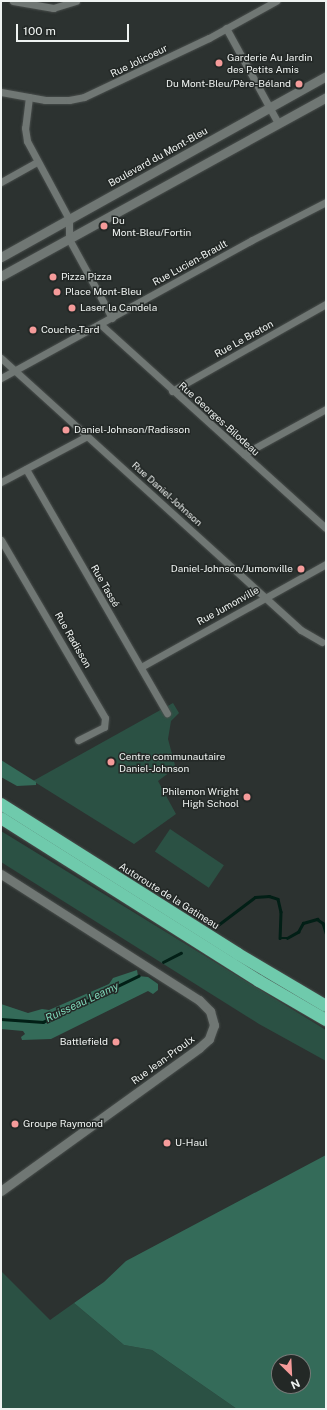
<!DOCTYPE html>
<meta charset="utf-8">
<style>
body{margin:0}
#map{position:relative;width:327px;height:1410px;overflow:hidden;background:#2c3230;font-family:"Public Sans",sans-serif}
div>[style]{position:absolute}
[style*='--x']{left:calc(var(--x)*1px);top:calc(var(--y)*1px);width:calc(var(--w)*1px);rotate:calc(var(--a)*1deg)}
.green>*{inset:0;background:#2b5144;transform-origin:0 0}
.forest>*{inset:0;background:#346b59}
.stream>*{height:2.5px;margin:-1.25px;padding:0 1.25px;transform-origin:1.25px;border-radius:1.25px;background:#021f16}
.roads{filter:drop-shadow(0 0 1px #494e4c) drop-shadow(0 0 1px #494e4c)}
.minor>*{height:7px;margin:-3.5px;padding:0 3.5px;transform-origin:3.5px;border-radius:3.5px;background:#707774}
.tertiary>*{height:9px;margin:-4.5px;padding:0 4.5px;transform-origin:4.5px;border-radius:4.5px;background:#707774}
.motorway>*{height:12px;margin:-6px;padding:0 6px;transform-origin:6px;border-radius:6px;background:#6fcaac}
.dots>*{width:11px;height:11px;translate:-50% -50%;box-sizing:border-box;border:2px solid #232826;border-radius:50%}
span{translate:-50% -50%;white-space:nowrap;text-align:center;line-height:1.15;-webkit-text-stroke:3px #232826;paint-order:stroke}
.poi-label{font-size:10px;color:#eff3f1}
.left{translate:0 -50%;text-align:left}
.right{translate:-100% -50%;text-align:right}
.street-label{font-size:10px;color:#eff3f1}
.water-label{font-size:11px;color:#7dd5b7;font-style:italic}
.frame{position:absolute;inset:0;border:2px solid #eff3f1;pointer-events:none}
.north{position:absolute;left:271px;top:1354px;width:40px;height:40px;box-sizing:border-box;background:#232826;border:1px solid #757977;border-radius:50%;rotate:156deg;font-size:11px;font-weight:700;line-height:16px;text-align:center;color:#eff3f1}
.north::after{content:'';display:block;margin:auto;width:14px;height:18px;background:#f59b9a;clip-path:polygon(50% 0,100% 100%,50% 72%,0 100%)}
.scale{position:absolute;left:16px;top:24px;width:113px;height:18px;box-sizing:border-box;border:2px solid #eff3f1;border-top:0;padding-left:5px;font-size:12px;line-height:14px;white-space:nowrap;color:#eff3f1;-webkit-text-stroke:3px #232826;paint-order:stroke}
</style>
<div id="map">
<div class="green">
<i style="clip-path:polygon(173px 703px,179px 713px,171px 721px,168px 739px,175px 765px,170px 772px,158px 781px,176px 814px,134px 844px,33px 781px)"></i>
<i style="left:170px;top:829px;width:65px;height:27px;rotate:34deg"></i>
<i style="clip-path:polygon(1px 831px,326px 1030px,326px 1061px,259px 1024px,1px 862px)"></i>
<i style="clip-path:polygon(1px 1271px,50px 1320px,74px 1303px,124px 1345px,152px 1350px,237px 1409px,1px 1409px)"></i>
</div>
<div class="forest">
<i style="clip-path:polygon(1px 760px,36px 782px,36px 785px,17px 786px,1px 777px)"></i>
<i style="clip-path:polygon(137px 970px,138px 976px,148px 977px,158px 984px,158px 990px,153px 994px,148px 991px,51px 1039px,22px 1040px,21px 1037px,25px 1034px,23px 1031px,1px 1029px,1px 1004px,28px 1013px,42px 1009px,49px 1010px,109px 984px,113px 978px)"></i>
<i style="clip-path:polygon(evenodd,326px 1155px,326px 1409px,237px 1409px,152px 1350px,124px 1345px,74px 1303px,104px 1282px,126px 1261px,326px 1155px,279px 1362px,303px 1362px,303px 1386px,279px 1386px,279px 1362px)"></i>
</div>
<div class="stream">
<i style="--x:218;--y:925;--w:46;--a:-37.1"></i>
<i style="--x:255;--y:897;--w:14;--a:-4"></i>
<i style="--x:269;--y:896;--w:9;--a:18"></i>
<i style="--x:278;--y:899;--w:13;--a:77"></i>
<i style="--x:281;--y:912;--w:26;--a:92"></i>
<i style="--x:280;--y:938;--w:7;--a:0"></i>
<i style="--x:287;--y:938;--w:13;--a:-29"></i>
<i style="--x:298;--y:932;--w:10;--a:-61"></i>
<i style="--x:303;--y:923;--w:15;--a:-16"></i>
<i style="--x:317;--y:919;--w:7;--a:34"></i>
<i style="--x:323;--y:923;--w:10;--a:73"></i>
<i style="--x:163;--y:962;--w:20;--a:-27"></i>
<i style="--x:1;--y:1019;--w:42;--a:4.1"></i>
<i style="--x:43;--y:1022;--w:106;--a:-25.8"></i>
</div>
<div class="roads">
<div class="minor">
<i style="--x:13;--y:1;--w:41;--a:9.9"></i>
<i style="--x:53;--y:8;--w:24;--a:-17"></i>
<i style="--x:226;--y:28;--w:108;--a:61.3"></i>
<i style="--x:1;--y:92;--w:45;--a:10.3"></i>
<i style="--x:45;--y:100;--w:24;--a:0"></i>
<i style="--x:69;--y:100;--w:15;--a:-11"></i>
<i style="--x:84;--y:97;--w:138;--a:-25.3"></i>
<i style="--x:209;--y:38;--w:77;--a:-28.9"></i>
<i style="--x:29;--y:97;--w:31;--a:97"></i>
<i style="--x:25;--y:128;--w:13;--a:81"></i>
<i style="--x:27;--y:141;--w:89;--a:61.7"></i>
<i style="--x:69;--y:219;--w:20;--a:90"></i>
<i style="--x:69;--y:239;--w:90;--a:61.4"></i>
<i style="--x:1;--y:182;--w:41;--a:-29.1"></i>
<i style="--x:100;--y:324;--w:304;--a:42.1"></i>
<i style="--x:1;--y:358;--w:405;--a:42.2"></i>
<i style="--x:301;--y:630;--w:24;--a:30"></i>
<i style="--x:1;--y:378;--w:286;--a:-28.8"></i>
<i style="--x:252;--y:240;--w:83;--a:-27.2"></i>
<i style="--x:172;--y:391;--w:177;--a:-29.5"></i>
<i style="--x:244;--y:454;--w:94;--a:-28.8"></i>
<i style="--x:26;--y:469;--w:282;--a:60"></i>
<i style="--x:1;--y:482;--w:98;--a:-28.1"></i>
<i style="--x:1;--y:540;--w:206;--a:59.7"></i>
<i style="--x:105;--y:718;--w:9;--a:96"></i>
<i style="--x:104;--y:727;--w:29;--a:153"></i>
<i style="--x:141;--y:667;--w:212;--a:-29.1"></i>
</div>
<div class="tertiary">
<i style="--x:1;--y:257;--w:372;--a:-29.1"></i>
<i style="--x:1;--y:276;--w:371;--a:-28.8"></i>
<i style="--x:1;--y:874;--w:235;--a:32.5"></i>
<i style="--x:199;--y:1000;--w:16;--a:45"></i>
<i style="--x:210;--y:1011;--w:15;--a:74"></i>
<i style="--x:214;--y:1025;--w:15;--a:110"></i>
<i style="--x:209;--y:1039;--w:13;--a:138"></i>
<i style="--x:199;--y:1048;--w:244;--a:144.2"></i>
</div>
<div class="motorway">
<i style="--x:1;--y:804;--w:280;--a:32.3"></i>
<i style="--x:238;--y:954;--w:102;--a:30.6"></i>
<i style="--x:1;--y:818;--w:305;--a:32.3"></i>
<i style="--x:259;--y:981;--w:78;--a:30.2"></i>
</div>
</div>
<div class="dots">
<i style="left:219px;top:63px;background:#f59b9a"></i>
<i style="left:299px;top:84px;background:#f59b9a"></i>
<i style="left:104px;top:226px;background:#f59b9a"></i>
<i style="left:53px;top:277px;background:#f59b9a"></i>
<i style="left:57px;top:292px;background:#f59b9a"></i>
<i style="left:72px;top:308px;background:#f59b9a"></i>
<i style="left:33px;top:330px;background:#f59b9a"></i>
<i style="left:66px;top:430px;background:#f59b9a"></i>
<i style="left:301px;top:569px;background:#f59b9a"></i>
<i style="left:111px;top:762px;background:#f59b9a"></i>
<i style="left:247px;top:797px;background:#f59b9a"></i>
<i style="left:116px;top:1042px;background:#f59b9a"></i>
<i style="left:15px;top:1124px;background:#f59b9a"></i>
<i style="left:167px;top:1143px;background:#f59b9a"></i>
</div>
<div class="poi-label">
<span class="left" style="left:227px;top:63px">Garderie Au Jardin<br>des Petits Amis</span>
<span class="right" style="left:291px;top:84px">Du Mont-Bleu/Père-Béland</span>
<span class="left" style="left:112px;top:226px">Du<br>Mont-Bleu/Fortin</span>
<span class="left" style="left:61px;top:277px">Pizza Pizza</span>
<span class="left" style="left:65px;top:292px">Place Mont-Bleu</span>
<span class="left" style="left:80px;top:308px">Laser la Candela</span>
<span class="left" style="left:41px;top:330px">Couche-Tard</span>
<span class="left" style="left:74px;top:430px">Daniel-Johnson/Radisson</span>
<span class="right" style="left:293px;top:569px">Daniel-Johnson/Jumonville</span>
<span class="left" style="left:119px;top:762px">Centre communautaire<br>Daniel-Johnson</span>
<span class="right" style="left:239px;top:797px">Philemon Wright<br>High School</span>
<span class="right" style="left:108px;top:1042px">Battlefield</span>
<span class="left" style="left:23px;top:1124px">Groupe Raymond</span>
<span class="left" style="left:175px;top:1143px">U-Haul</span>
</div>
<div class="street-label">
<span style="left:139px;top:61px;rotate:-26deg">Rue Jolicoeur</span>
<span style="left:158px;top:157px;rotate:-29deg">Boulevard du Mont-Bleu</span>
<span style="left:190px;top:263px;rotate:-29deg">Rue Lucien-Brault</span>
<span style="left:244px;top:339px;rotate:-29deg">Rue Le Breton</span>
<span style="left:219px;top:419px;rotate:42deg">Rue Georges-Bilodeau</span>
<span style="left:167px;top:494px;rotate:42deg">Rue Daniel-Johnson</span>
<span style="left:105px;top:586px;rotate:60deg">Rue Tassé</span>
<span style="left:228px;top:606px;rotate:-29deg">Rue Jumonville</span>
<span style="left:73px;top:640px;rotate:60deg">Rue Radisson</span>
<span style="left:169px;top:896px;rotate:32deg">Autoroute de la Gatineau</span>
<span style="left:163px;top:1060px;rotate:-36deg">Rue Jean-Proulx</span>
</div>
<div class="water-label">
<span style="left:82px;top:1002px;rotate:-25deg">Ruisseau Leamy</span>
</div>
<div class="frame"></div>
<div class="north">N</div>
<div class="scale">100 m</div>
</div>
